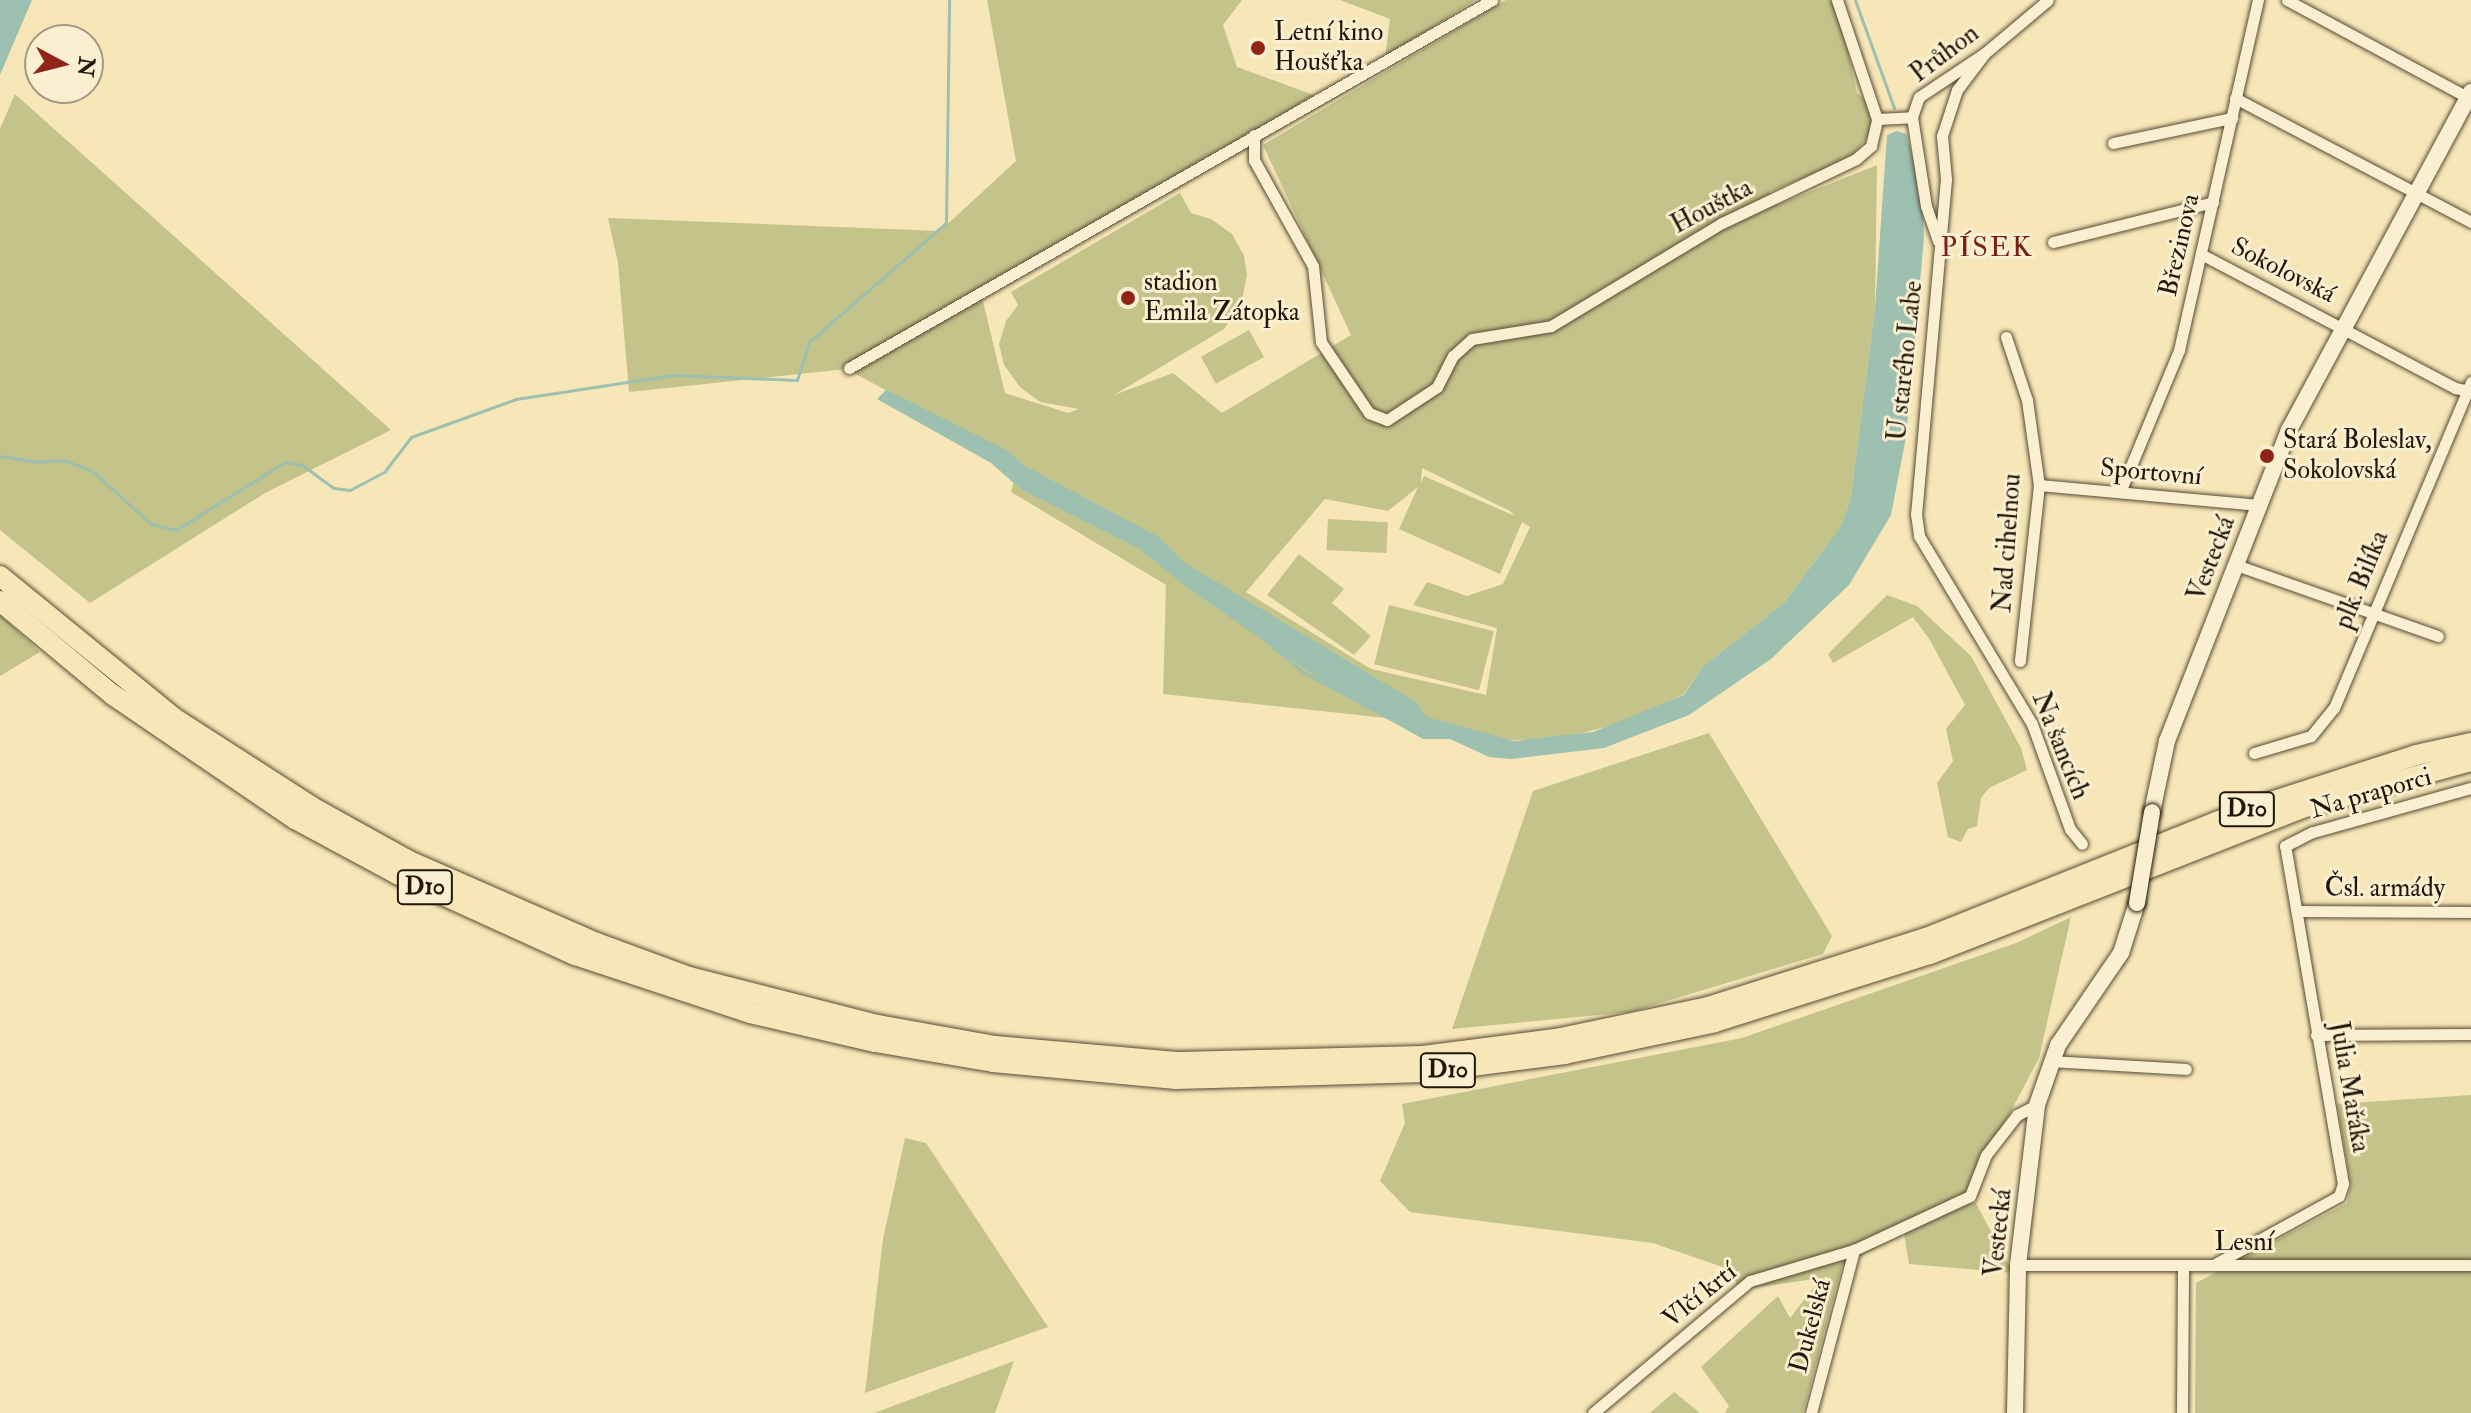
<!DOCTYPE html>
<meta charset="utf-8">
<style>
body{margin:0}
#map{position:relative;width:2471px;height:1413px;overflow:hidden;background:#f7e7b8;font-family:"IM FELL Double Pica",serif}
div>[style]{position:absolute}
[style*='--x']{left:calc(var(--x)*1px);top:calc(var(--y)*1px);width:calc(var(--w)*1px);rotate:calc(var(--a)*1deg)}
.green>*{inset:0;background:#c3c38a;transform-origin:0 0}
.water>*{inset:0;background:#9dc0b0}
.stream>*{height:3px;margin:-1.5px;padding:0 1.5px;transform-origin:1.5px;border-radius:1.5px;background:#9dc0b0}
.roads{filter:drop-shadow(0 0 2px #574a34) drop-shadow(0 0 2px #574a34)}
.street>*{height:11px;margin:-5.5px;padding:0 5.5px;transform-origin:5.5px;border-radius:5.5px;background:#faefd1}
.secondary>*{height:16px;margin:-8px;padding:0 8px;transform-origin:8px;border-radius:8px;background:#faefd1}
.highway>*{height:20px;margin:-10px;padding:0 10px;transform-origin:10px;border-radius:10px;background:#f7e7b8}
.bridges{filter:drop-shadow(0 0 2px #221608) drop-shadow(0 0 2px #221608)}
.secondary-bridge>*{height:16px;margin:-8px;padding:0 8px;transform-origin:8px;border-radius:8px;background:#faefd1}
.dots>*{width:22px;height:22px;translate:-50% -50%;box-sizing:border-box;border:4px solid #faefd1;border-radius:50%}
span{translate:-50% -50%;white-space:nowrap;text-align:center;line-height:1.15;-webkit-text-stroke:6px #faefd1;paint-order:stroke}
.shield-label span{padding:2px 6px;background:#faefd1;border:2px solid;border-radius:6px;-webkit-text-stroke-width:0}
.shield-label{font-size:24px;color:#221608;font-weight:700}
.poi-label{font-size:26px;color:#221608}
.left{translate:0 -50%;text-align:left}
.street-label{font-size:26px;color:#221608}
.neighbourhood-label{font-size:28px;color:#7a1f14;letter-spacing:2px}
.north{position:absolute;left:24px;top:24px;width:80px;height:80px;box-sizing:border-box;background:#faefd1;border:2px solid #a49881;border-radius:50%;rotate:97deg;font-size:22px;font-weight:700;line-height:32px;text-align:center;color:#221608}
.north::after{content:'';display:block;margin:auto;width:28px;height:36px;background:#8f2418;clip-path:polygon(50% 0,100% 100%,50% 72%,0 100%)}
</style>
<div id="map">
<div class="green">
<i style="clip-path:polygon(evenodd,987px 0,1242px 0,1223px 25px,1237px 67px,1314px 95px,982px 297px,1005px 393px,1068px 413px,1079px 409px,1040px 402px,1020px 387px,1004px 365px,999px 344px,1006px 321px,1018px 305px,1011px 292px,1180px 193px,1191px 213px,1211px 219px,1232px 234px,1244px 256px,1247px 275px,1241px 304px,1224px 329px,1114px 395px,1173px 373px,1222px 413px,1351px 335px,1263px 145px,1506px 0,1831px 0,1845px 37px,1857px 93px,1884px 118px,1848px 160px,1769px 192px,1774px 206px,1877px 165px,1875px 308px,1851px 496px,1841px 526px,1783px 604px,1702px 667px,1684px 694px,1630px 721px,1558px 739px,1508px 740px,1451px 725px,1163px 694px,1166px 585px,1011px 492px,1019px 461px,846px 369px,629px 392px,618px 263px,608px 218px,940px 231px,1016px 161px,987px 0,1422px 468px,1510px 511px,1515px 516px,1424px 476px,1421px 483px,1422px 468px,987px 0,1418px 487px,1399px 529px,1500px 574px,1522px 522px,1530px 527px,1503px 584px,1467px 596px,1427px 582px,1413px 605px,1497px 628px,1486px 695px,1371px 669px,1246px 592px,1325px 499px,1388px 511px,1418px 487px)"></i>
<i style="clip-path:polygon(1340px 0,1475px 0,1385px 58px,1390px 19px)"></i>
<i style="clip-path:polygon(15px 94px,391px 430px,265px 493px,90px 603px,0 530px,0 129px)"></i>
<i style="left:1249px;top:330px;width:31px;height:55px;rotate:61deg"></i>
<i style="left:1328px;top:519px;width:60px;height:31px;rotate:3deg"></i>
<i style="clip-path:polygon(1299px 554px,1344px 589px,1332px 603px,1371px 636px,1354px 655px,1267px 595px)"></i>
<i style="clip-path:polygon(1887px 595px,1917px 606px,1971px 656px,2021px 748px,2027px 770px,1989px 788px,1981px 798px,1977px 826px,1968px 829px,1961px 842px,1948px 837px,1937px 783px,1953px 761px,1946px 729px,1965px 705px,1930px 640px,1913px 617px,1833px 663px,1828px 654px)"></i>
<i style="left:1389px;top:605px;width:108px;height:61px;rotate:14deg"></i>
<i style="clip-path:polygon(0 615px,40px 652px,0 676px)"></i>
<i style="clip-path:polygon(1709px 733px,1832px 936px,1823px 954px,1630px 1012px,1452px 1029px,1533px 791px)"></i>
<i style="clip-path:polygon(2071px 917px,2039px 1058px,1967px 1194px,1947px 1206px,1976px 1203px,2013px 1273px,1909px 1264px,1904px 1233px,1842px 1266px,1803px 1413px,1725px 1413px,1729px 1406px,1701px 1367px,1778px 1296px,1790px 1318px,1821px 1278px,1739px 1290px,1731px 1270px,1653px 1243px,1410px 1212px,1380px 1181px,1405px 1123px,1402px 1104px,1742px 1038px,2016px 943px)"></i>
<i style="clip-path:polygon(2471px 1095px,2471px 1413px,2195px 1413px,2196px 1283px,2347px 1203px,2351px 1186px,2337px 1104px)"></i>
<i style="clip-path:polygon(905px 1138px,926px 1143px,1048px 1327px,865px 1393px,883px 1239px)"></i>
<i style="clip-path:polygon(1014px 1361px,995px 1413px,874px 1413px)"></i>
<i style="clip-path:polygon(1674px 1392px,1700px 1413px,1650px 1413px)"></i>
</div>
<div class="water">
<i style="clip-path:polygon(0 0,32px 0,0 75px)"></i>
<i style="clip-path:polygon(1897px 131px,1906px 134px,1922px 193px,1924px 238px,1906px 437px,1891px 515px,1849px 585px,1771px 659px,1689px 715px,1604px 748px,1511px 759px,1489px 757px,1450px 739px,1423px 739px,1324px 682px,1186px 587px,1140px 549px,1022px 490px,991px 463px,877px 399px,886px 390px,907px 400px,1008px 451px,1025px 466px,1159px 537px,1185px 563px,1416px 702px,1427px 717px,1514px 741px,1593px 732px,1684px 695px,1702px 667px,1783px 604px,1841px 526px,1851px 496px,1875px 308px,1887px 135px)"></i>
</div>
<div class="stream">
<i style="--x:1855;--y:0;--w:115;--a:70.1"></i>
<i style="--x:0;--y:456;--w:37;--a:9"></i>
<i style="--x:37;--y:462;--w:26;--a:-4"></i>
<i style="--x:63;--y:460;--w:30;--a:20"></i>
<i style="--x:91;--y:470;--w:81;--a:42"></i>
<i style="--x:151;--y:524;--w:26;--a:13"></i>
<i style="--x:176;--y:530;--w:128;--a:-32"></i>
<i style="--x:285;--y:462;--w:17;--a:10"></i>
<i style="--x:302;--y:465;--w:39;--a:36"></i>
<i style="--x:334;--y:488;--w:16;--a:7"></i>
<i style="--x:350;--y:490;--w:40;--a:-28"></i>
<i style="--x:385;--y:471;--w:43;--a:-52.6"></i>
<i style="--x:411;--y:437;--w:112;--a:-19.9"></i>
<i style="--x:516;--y:399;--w:159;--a:-8.7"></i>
<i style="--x:673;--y:375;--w:124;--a:2.3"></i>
<i style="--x:797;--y:380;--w:40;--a:-72"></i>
<i style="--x:809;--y:342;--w:181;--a:-41"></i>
<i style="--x:946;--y:223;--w:223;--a:-89.2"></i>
<i style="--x:1253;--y:630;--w:65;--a:40"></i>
<i style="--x:1303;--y:672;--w:135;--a:28.3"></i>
</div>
<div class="roads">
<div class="street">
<i style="--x:2287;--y:0;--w:209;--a:28.3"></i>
<i style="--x:1985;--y:53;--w:46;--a:127.1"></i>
<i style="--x:1957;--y:90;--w:48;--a:108.1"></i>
<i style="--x:1942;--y:136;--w:43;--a:84.7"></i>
<i style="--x:1946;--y:179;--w:336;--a:95.1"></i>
<i style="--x:1916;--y:514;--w:22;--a:82"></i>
<i style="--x:1919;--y:536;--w:219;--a:59"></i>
<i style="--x:2032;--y:724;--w:112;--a:70.1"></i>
<i style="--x:2070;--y:829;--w:19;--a:51"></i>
<i style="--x:2235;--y:98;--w:267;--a:27.7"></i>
<i style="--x:1912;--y:117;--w:21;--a:-71"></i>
<i style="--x:1919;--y:97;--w:79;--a:-33.7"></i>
<i style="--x:1985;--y:53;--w:82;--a:-40.1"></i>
<i style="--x:1912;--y:117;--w:90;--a:81.1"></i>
<i style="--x:1926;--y:206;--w:37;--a:71"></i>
<i style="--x:1877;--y:119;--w:35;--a:-3"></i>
<i style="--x:1254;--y:135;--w:25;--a:90"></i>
<i style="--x:1254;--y:160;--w:121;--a:60.9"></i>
<i style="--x:1313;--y:266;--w:76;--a:84"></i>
<i style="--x:1321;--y:342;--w:86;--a:55.9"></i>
<i style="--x:1369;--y:413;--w:19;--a:21"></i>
<i style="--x:1387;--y:420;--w:60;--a:-33.4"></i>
<i style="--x:1437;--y:387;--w:35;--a:-63"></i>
<i style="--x:1453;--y:356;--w:25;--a:-42"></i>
<i style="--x:1472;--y:339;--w:80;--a:-9.3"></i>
<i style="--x:1551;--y:326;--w:200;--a:-31.1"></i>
<i style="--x:1722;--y:223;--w:148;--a:-25.5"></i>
<i style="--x:1856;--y:159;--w:20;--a:-41"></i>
<i style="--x:1871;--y:146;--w:28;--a:-77"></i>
<i style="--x:1877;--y:119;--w:126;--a:-108.6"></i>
<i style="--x:2113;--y:143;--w:122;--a:-11.9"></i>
<i style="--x:2053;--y:242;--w:165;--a:-14"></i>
<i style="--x:2201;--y:254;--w:287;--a:27.8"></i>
<i style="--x:2455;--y:388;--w:16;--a:11"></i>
<i style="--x:2006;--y:337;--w:66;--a:71.6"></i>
<i style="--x:2027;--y:400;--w:86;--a:82"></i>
<i style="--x:2039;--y:485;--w:177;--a:96.2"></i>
<i style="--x:849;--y:368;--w:741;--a:-29.78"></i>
<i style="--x:2039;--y:485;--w:221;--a:5.2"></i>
<i style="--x:2120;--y:492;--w:154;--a:-67.4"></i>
<i style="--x:2179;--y:350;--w:359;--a:-77.3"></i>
<i style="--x:2236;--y:565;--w:214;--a:19.4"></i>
<i style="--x:2254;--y:753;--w:59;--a:-16.6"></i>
<i style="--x:2311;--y:736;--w:36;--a:-51"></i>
<i style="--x:2334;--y:708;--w:354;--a:-67.2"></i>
<i style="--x:2298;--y:911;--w:173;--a:0.3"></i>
<i style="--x:2316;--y:1035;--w:155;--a:-0.4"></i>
<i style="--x:2051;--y:1061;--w:135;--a:3.4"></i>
<i style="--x:2215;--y:1264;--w:141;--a:-28.7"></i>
<i style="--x:2339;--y:1196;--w:13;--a:-72"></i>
<i style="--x:2343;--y:1184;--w:343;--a:-99.7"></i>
<i style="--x:2285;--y:846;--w:31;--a:-27"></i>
<i style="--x:2313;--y:832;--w:164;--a:-15.6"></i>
<i style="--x:2018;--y:1265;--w:453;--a:0"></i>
<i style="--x:1593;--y:1413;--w:205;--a:-40.1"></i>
<i style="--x:1750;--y:1281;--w:109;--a:-16.6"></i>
<i style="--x:1854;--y:1250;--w:128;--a:-25"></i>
<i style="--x:1970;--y:1196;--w:44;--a:-68.7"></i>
<i style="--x:1986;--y:1155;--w:51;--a:-52.2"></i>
<i style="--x:2017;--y:1115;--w:22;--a:-27"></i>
<i style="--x:1811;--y:1413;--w:169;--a:-75.2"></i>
<i style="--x:2182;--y:1413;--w:147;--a:-89.6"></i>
</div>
<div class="secondary">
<i style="--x:2152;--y:812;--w:73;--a:-78.1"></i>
<i style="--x:2167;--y:741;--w:334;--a:-68.6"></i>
<i style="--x:2289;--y:430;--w:384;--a:-61.7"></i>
<i style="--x:2015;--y:1413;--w:148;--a:-88.8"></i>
<i style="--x:2018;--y:1265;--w:161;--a:-83.2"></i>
<i style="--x:2037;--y:1105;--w:64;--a:-70.7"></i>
<i style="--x:2058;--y:1045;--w:112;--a:-55.6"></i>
<i style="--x:2121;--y:953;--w:52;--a:-72.3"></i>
</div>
<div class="highway">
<i style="--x:0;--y:576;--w:225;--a:39.2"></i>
<i style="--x:174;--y:718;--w:164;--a:32.8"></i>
<i style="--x:312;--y:807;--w:111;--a:29.1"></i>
<i style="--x:409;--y:861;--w:205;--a:23.6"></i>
<i style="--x:597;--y:943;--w:98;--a:20.3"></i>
<i style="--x:689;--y:977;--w:195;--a:14.3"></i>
<i style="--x:878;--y:1025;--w:119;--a:10.2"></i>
<i style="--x:995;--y:1046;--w:185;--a:5"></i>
<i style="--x:1179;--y:1062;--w:244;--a:-1.4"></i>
<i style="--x:1423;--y:1056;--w:139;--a:-7.4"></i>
<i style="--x:1561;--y:1038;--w:150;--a:-11.9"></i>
<i style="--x:1708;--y:1007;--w:229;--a:-17.6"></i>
<i style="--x:1926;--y:938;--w:345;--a:-21.8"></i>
<i style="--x:2246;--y:810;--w:179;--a:-17.9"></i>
<i style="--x:2416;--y:755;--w:56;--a:-12.3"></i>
<i style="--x:0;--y:601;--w:147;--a:39.8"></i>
<i style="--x:113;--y:695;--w:220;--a:34.3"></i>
<i style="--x:295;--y:819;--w:116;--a:28.3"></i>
<i style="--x:397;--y:874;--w:196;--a:24.5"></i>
<i style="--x:575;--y:955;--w:184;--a:18.3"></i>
<i style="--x:750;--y:1013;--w:128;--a:13.1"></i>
<i style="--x:875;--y:1042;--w:120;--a:9.6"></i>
<i style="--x:993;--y:1062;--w:184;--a:5.3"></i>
<i style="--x:1176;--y:1079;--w:250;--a:-1.6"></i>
<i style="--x:1426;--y:1072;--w:140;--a:-7.4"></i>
<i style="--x:1565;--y:1054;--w:153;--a:-12"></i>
<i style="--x:1715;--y:1022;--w:225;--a:-17.6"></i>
<i style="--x:1930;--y:954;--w:403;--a:-21.4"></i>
<i style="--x:2305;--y:807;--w:172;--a:-15.5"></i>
</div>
</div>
<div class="bridges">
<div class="secondary-bridge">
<i style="--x:2137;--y:903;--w:92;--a:-80.6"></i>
</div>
</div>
<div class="dots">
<i style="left:1258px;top:48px;background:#8f2418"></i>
<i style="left:1128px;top:298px;background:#8f2418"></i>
<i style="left:2267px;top:456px;background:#8f2418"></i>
</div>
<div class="shield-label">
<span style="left:2247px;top:809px">D10</span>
<span style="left:425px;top:887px">D10</span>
<span style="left:1448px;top:1070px">D10</span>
</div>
<div class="poi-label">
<span class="left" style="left:1274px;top:48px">Letní kino<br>Houšťka</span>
<span class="left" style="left:1144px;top:298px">stadion<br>Emila Zátopka</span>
<span class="left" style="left:2283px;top:456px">Stará Boleslav,<br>Sokolovská</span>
</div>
<div class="street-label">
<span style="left:1945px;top:54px;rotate:-37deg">Průhon</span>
<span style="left:1712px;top:207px;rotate:-28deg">Houštka</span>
<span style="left:2180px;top:245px;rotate:-77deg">Březinova</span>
<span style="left:2283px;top:271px;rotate:27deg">Sokolovská</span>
<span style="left:1906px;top:361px;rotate:-84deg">U starého Labe</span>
<span style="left:2151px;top:473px;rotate:5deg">Sportovní</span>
<span style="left:2008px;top:543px;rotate:-86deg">Nad cihelnou</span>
<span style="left:2212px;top:559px;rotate:-69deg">Vestecká</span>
<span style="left:2362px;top:580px;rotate:-68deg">plk. Bilíka</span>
<span style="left:2060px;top:746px;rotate:68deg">Na šancích</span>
<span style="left:2371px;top:794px;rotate:-16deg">Na praporci</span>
<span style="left:2385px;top:889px">Čsl. armády</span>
<span style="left:2349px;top:1087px;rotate:80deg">Julia Mařáka</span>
<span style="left:1999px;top:1233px;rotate:-84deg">Vestecká</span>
<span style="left:2244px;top:1243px">Lesní</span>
<span style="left:1700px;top:1296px;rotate:-39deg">Vlčí krtí</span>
<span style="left:1811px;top:1326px;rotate:-75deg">Dukelská</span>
</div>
<div class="neighbourhood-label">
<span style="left:1987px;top:248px">PÍSEK</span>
</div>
<div class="north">N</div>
</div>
